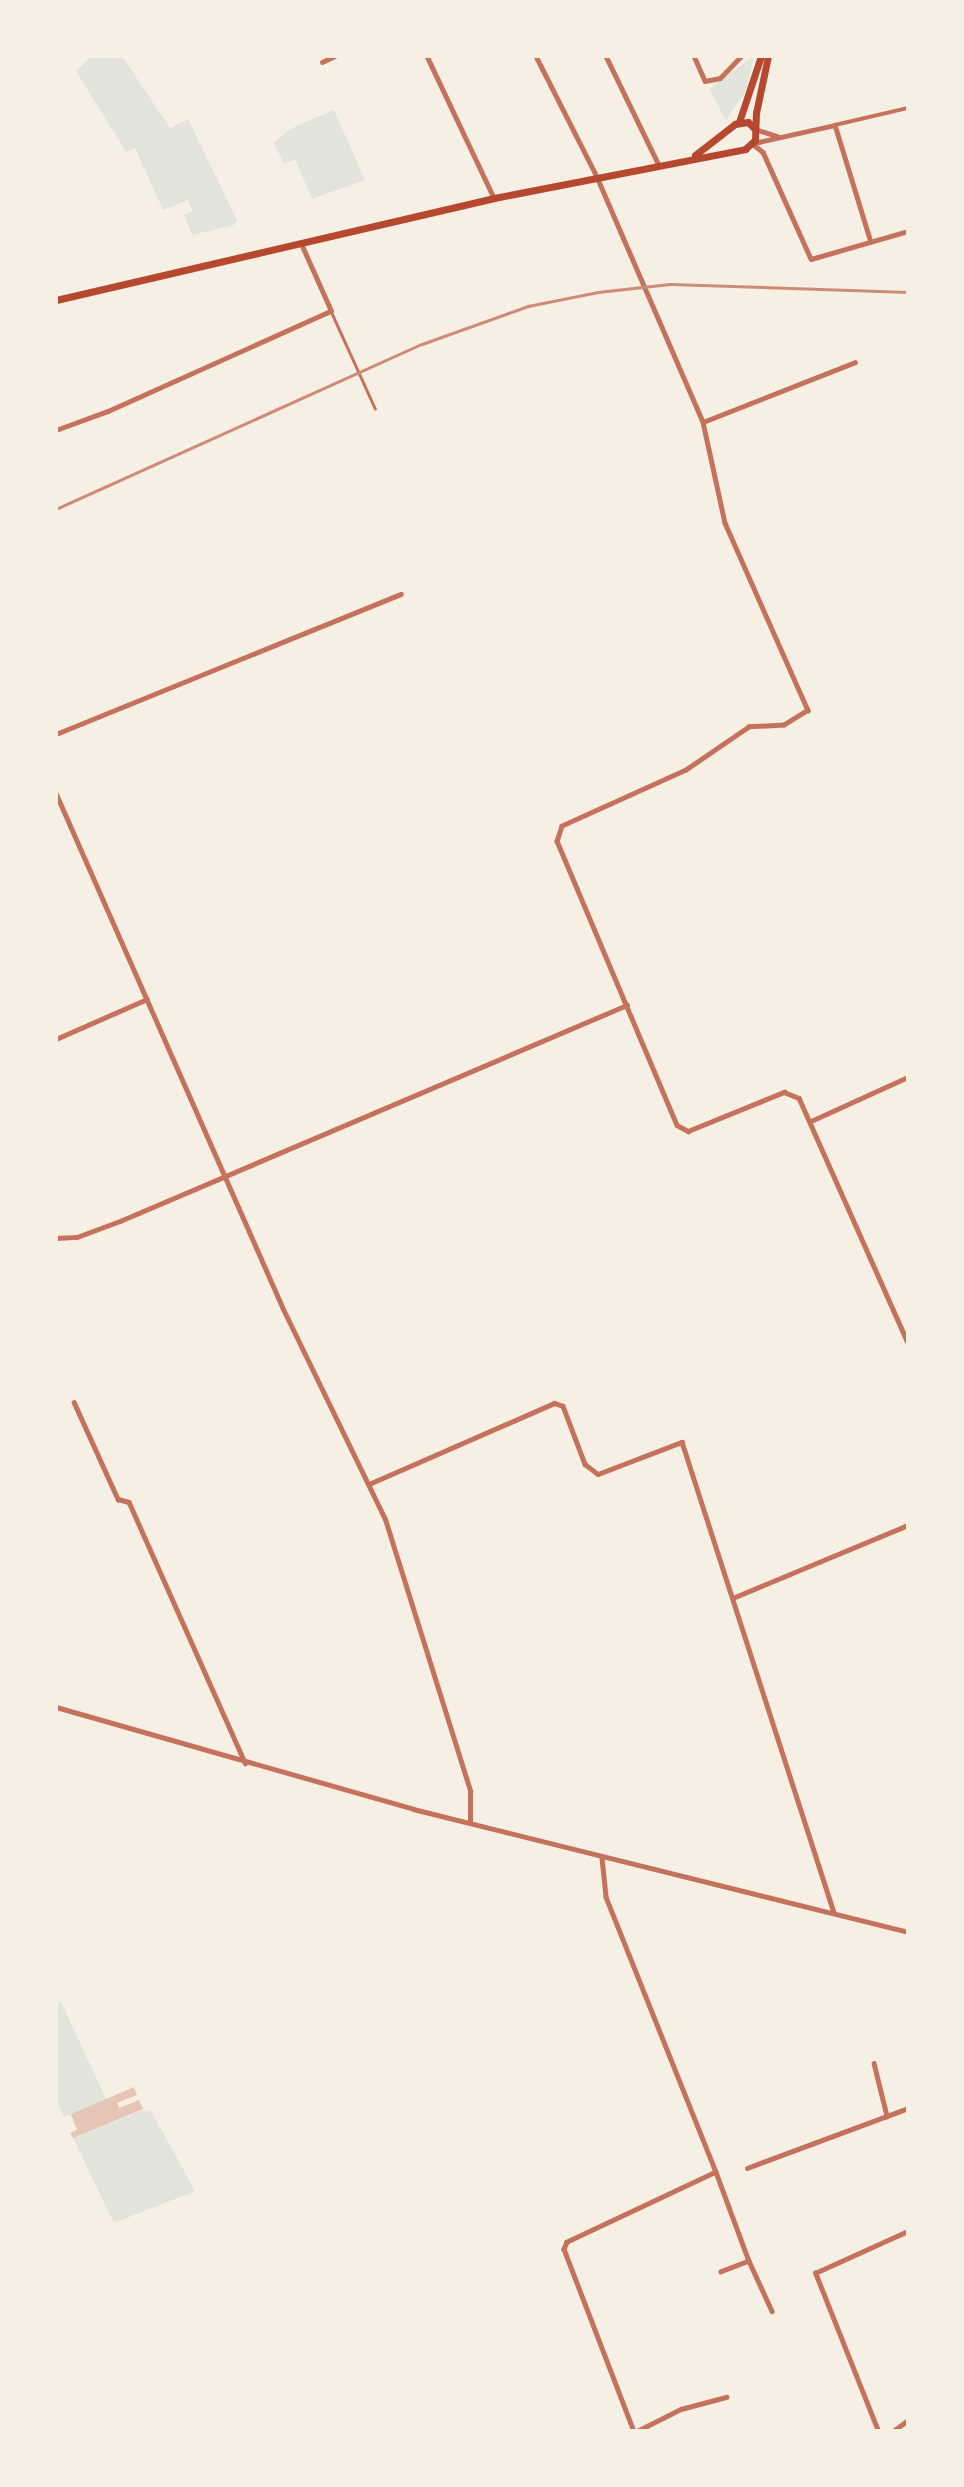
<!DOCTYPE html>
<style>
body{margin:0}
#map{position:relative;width:964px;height:2487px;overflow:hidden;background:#f6efe4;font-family:Literata,serif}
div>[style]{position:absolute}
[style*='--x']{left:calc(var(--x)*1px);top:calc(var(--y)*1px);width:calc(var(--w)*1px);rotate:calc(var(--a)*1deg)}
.green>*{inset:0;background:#e2e4dc}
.building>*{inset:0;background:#e6c5b7}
.service>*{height:2.5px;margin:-1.25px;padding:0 1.25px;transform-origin:1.25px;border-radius:1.25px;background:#c5725c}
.pedestrian>*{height:3.5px;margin:-1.75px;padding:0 1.75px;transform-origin:1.75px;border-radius:1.75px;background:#c5725c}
.minor>*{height:4.5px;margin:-2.25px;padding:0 2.25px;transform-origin:2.25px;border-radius:2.25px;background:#c5725c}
.tertiary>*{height:5px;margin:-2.5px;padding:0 2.5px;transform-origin:2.5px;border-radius:2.5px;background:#c5725c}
.primary>*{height:7px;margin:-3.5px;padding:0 3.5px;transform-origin:3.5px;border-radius:3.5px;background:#b5482f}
.rail>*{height:2.5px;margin:-1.25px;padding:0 1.25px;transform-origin:1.25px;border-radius:1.25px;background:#cf8b77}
span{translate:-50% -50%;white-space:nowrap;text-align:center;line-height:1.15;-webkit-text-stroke:6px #f6efe4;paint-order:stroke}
.frame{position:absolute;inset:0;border:58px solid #f6efe4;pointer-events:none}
</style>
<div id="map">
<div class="green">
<i style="clip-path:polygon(92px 56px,122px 56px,170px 128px,188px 119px,237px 220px,234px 225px,192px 235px,184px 215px,193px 211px,188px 200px,163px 210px,135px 148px,126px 152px,76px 71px)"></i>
<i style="clip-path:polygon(754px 56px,746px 91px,726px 120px,709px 89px)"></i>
<i style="clip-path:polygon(334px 110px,365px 180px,312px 199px,295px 159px,284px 164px,274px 143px,290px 129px)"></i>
<i style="clip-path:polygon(61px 2002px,106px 2099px,64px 2117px,56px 2100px,56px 2006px)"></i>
<i style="clip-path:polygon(143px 2110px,151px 2111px,195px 2191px,114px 2223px,73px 2138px)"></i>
</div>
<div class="building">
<i style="clip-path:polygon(134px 2087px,137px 2095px,117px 2103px,119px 2108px,139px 2100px,143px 2109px,73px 2138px,70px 2133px,77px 2130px,71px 2114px)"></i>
</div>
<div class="service">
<i style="--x:331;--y:311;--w:107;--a:65.6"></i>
</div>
<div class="pedestrian">
<i style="--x:835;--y:125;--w:75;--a:-13.1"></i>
</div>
<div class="minor">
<i style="--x:427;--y:56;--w:157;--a:64.7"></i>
<i style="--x:536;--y:56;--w:136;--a:63.2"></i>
<i style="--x:597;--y:177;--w:267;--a:66.6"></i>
<i style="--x:703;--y:422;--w:103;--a:77.7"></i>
<i style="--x:725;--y:523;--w:205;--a:66.1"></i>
<i style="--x:808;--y:710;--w:28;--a:148"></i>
<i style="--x:784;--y:725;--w:35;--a:177"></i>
<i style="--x:749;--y:727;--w:76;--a:145.7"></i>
<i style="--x:686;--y:770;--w:136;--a:155.7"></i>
<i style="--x:562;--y:826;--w:16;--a:108"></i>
<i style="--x:557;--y:841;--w:308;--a:67.1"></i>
<i style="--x:677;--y:1125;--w:13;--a:29"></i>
<i style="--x:688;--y:1131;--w:104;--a:-22.1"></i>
<i style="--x:784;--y:1092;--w:16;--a:22"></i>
<i style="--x:799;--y:1098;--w:268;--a:66"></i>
<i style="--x:606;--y:56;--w:119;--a:64.1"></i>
<i style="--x:694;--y:56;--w:27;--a:66"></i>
<i style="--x:705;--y:81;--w:15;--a:-11"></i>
<i style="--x:720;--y:78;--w:30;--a:-46"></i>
<i style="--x:322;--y:62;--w:14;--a:-25"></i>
<i style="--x:755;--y:129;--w:25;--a:18"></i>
<i style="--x:754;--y:143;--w:83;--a:-12.5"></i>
<i style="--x:835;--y:125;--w:122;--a:72.9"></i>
<i style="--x:753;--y:144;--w:13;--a:39"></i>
<i style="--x:763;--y:152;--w:117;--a:65.8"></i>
<i style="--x:811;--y:259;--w:101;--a:-16.1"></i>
<i style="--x:703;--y:422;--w:163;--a:-21.5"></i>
<i style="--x:56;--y:430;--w:55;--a:-20.1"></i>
<i style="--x:108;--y:411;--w:244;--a:-24.2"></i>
<i style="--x:331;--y:311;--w:73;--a:-114.1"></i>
<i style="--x:56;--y:734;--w:372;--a:-22.1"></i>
<i style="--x:56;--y:1039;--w:99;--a:-23.7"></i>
<i style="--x:811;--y:1121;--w:107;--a:-24.4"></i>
<i style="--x:56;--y:1238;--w:21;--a:-3"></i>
<i style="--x:77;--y:1237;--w:46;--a:-20.4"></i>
<i style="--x:120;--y:1221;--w:551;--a:-23.08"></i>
<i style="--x:74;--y:1402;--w:107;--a:65.6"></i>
<i style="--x:118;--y:1499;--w:11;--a:15"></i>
<i style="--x:129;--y:1502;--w:286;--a:66"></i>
<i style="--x:369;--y:1484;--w:202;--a:-23.6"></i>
<i style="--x:554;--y:1403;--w:9;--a:18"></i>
<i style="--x:563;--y:1406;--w:62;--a:69.2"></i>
<i style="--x:585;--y:1464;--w:16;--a:38"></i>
<i style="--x:598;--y:1474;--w:90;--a:-20.9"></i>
<i style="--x:682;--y:1442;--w:494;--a:72.1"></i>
<i style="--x:735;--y:1597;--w:187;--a:-22.6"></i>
<i style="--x:602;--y:1858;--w:39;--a:84"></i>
<i style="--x:606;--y:1897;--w:296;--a:68.2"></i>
<i style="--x:716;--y:2172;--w:165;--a:154.8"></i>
<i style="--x:567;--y:2242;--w:8;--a:113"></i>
<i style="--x:564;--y:2249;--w:195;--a:69"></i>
<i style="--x:874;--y:2063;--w:55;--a:76.2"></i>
<i style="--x:747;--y:2168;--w:172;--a:-20.4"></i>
<i style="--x:716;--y:2172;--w:95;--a:69.7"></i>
<i style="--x:749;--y:2261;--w:30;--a:159"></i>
<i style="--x:749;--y:2261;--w:55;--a:65.3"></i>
<i style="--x:637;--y:2431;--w:49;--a:-26.6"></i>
<i style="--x:681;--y:2409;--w:47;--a:-14.9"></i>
<i style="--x:878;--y:2431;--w:170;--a:-111.7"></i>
<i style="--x:815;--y:2273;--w:102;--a:-24.3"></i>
<i style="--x:893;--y:2431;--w:19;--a:-36"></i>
</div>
<div class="tertiary">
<i style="--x:56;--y:794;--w:563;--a:66.21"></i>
<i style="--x:283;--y:1309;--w:233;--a:64.1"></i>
<i style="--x:385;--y:1519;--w:285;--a:72.6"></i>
<i style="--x:470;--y:1791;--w:32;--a:90"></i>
<i style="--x:56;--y:1707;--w:371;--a:15.9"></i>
<i style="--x:413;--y:1809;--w:510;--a:13.95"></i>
</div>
<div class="primary">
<i style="--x:739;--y:122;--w:70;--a:-71.6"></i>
<i style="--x:695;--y:155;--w:51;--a:-37.8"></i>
<i style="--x:735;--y:124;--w:13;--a:-9"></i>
<i style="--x:748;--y:122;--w:8;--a:45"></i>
<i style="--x:56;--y:300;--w:450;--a:-13.1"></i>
<i style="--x:494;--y:198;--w:256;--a:-11"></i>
<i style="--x:745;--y:149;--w:13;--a:-42"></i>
<i style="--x:755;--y:140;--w:27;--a:-88"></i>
<i style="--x:756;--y:113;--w:58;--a:-78.1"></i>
</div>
<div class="rail">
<i style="--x:56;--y:509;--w:401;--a:-24.3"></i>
<i style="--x:422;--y:344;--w:113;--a:-19.7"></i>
<i style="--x:528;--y:306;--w:71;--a:-11.3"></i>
<i style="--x:598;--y:292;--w:72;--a:-6.3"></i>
<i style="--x:670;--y:284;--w:238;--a:1.9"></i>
</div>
<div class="frame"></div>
</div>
